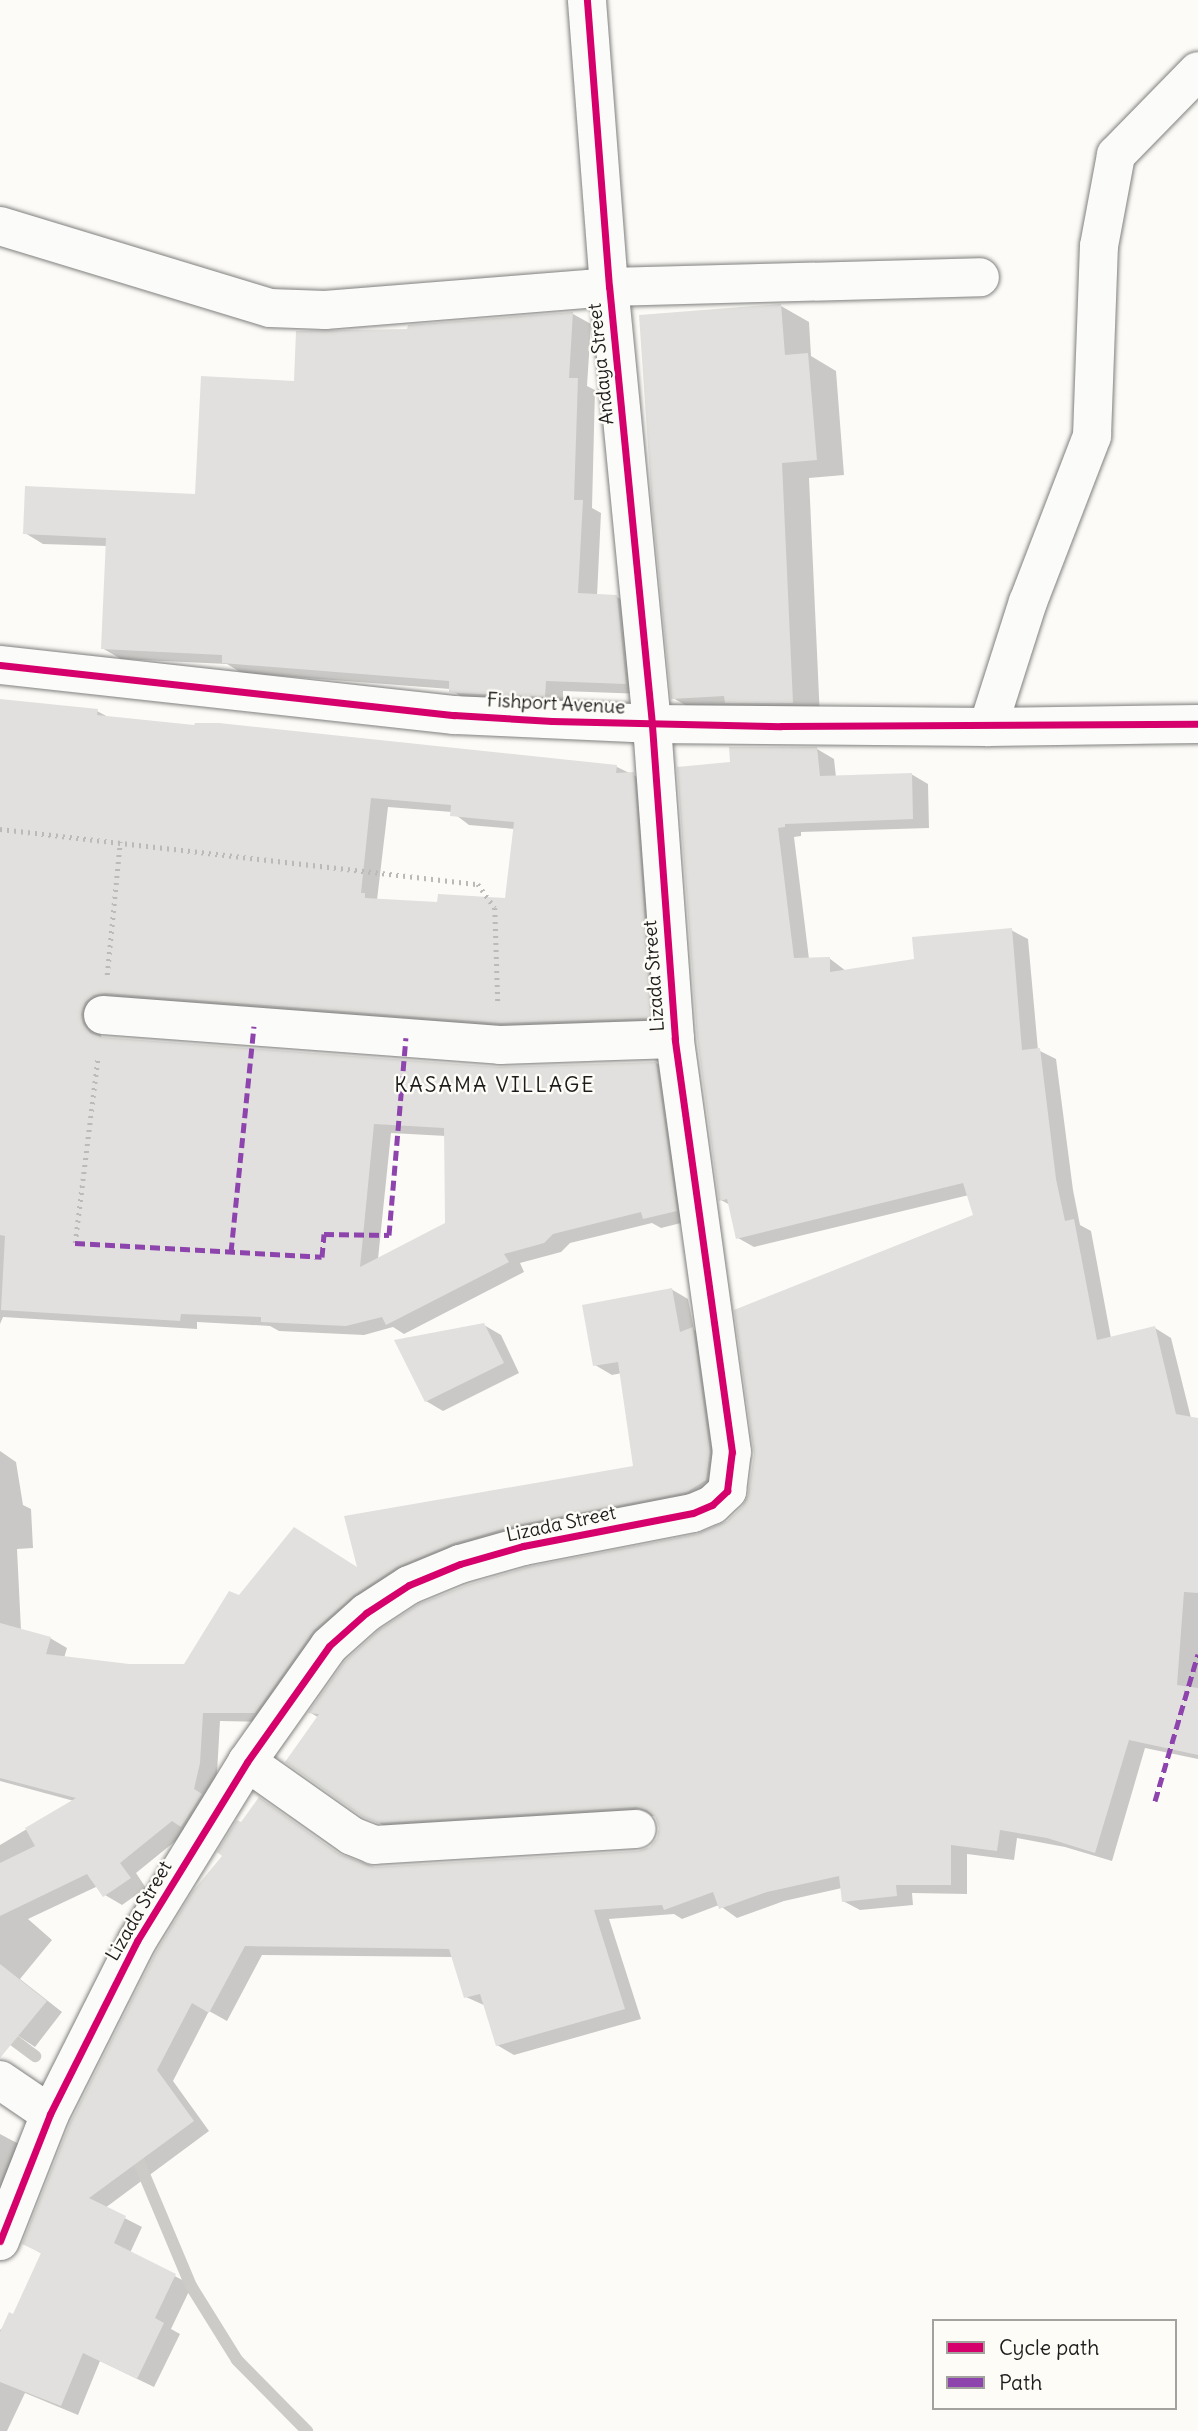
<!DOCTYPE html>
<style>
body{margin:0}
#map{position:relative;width:1198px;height:2431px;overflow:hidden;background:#fcfbf8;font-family:Delius,sans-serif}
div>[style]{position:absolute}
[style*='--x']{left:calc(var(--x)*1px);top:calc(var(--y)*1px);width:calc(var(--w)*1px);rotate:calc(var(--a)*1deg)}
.shadow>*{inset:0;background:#0003}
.stream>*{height:12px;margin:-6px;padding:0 6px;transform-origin:6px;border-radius:6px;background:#cccbc7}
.building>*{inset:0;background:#e1e0de}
.path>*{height:4.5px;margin-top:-2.25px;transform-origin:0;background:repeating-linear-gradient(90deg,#bbbab8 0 2px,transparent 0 7px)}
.roads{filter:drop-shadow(0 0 2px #81807f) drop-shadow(0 0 2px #81807f)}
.street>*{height:38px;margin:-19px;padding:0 19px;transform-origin:19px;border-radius:19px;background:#fbfbf9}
.secondary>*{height:38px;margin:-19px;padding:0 19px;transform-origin:19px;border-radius:19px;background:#fbfbf9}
.quiet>*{height:5px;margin-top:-2.5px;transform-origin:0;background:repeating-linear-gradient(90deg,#8e44ad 0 10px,transparent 0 15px)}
.cycleway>*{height:7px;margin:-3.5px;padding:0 3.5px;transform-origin:3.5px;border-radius:3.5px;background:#d6006c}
span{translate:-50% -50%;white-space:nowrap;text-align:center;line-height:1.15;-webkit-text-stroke:5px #fdfcf7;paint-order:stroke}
.street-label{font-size:19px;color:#1c1c1c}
.neighbourhood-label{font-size:21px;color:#1c1c1c;letter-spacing:2px}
.legend{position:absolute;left:932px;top:2319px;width:245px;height:91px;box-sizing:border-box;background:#fdfcf7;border:2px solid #a3a29f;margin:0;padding:9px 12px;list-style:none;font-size:21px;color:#1c1c1c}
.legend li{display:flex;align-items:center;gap:14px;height:35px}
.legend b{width:35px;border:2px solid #a3a29f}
</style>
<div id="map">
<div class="shadow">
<i style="clip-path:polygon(781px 306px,809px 322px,811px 356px,836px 371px,844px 475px,809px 478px,820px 718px,701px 714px,673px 698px)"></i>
<i style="clip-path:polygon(573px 314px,591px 324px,587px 386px,595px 390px,592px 508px,601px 513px,597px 596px,617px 597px,635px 607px,644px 694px,563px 691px,563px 707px,469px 702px,450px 689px,242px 673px,227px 664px,121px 659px,102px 648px,107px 546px,43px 544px,25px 533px,196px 496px,296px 383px,409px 331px)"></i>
<i style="clip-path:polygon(evenodd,0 702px,97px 711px,110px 718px,617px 767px,650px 783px,668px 1027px,98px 1024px,102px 1039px,498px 1069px,656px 1063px,673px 1073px,693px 1220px,661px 1228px,652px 1223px,570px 1243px,561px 1252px,520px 1263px,524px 1272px,404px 1334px,393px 1327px,364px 1335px,279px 1331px,270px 1326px,197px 1322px,197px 1329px,3px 1317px,0 1324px,0 702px,388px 807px,452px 812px,469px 825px,515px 829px,507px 900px,439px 904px,377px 900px,388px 807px,0 702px,391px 1133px,446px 1136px,447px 1224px,378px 1259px,391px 1133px)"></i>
<i style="clip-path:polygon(817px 749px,834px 759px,836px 777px,911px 774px,928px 784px,929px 828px,801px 832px,801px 836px,794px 837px,809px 959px,829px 958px,846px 971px,916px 960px,1011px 930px,1028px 939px,1038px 1050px,1056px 1059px,1073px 1190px,1080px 1225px,1091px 1231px,1111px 1338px,1155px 1328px,1171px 1338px,1191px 1418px,1198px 1420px,1198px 1759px,1145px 1748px,1112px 1861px,1065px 1847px,1017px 1838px,1014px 1860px,967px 1854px,967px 1894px,912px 1893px,913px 1905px,860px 1910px,843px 1901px,842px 1888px,784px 1901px,737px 1918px,719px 1905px,682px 1919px,674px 1914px,609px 1919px,641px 2019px,514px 2055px,497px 2045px,486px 2006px,466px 1997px,454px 1957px,262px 1955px,227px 2021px,209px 2011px,173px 2081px,209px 2131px,105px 2208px,142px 2227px,130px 2253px,192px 2285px,171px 2329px,180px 2334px,154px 2387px,100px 2361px,78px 2415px,25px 2393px,7px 2431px,0 2431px,0 2330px,14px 2317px,42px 2254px,24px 2243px,224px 1855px,259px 1799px,345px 1858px,374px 1869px,639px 1853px,649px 1849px,658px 1840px,661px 1828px,655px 1816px,396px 1832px,364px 1815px,319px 1718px,311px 1713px,728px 1522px,743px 1508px,976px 1216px,969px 1195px,754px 1247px,738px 1238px,730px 1205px,721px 1200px,732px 764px)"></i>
<i style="clip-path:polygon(671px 1289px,688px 1299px,694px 1330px,709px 1338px,723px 1490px,418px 1574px,272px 1722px,220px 1721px,217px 1773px,210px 1800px,189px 1830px,136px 1873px,146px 1888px,122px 1905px,105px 1895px,98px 1886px,28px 1919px,52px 1940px,20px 1979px,62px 2012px,35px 2047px,0 2024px,0 1845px,74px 1801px,0 1781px,0 1451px,16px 1462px,23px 1505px,31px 1509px,33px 1548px,17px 1549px,21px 1630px,50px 1638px,67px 1648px,64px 1658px,129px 1666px,185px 1666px,240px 1598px,359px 1570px,635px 1468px,622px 1373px,612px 1375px,595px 1365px)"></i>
<i style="clip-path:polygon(484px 1325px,501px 1335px,519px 1373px,443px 1411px,426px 1401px)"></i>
<i style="clip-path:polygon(0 2134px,32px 2151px,0 2233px)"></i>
</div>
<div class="stream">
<i style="--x:0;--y:2030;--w:44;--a:36.6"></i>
<i style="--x:133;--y:2148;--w:150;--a:67.2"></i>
<i style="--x:191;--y:2286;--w:87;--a:58.1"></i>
<i style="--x:237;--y:2360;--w:100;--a:45.4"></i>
</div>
<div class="building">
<i style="clip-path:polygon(781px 304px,785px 355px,808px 353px,817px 460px,782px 463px,793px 703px,725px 703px,724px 696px,671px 699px,652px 505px,639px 315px)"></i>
<i style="clip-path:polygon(573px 312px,569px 378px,578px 378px,574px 500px,583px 500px,578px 593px,617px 595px,626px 684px,546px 681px,545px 697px,456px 693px,449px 692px,449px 681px,222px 663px,222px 655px,101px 649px,106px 538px,23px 534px,25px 486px,195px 494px,201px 376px,294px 381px,296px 331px,407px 329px,408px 325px)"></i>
<i style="clip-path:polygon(evenodd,0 699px,98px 709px,97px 715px,194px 725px,195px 723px,219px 723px,617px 765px,616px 773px,634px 772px,652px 1018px,500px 1023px,105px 993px,94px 995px,85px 1002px,81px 1014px,83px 1024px,90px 1033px,101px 1037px,498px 1067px,656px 1062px,677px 1211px,643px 1219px,641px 1212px,553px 1234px,544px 1243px,504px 1254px,509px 1262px,386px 1325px,382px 1317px,346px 1326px,261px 1322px,261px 1317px,181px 1314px,180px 1321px,1px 1310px,5px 1236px,0 1235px,0 699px,371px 798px,451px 805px,450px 816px,514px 822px,505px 898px,438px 894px,437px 902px,365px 898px,365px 893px,361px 893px,371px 798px,0 699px,374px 1124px,444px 1128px,445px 1223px,360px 1267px,374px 1124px)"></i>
<i style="clip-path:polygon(729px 747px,817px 747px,820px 776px,912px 773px,913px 819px,785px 824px,785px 827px,778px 828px,794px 958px,830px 957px,830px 972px,914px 959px,912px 937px,1012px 928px,1022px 1050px,1040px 1048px,1056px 1179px,1065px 1221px,1074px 1219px,1097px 1340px,1155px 1326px,1176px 1414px,1198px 1418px,1198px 1593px,1184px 1592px,1177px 1685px,1198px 1688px,1198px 1755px,1129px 1740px,1095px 1853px,1047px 1838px,1000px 1830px,997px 1851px,951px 1845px,951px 1885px,896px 1885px,897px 1896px,842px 1902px,839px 1876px,767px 1892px,719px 1909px,713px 1892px,664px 1910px,662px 1905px,594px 1910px,625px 2009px,496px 2046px,480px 1994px,464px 1998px,449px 1949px,245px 1946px,209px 2013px,192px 2003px,157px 2070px,194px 2121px,89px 2198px,126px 2216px,114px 2243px,176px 2274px,155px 2318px,164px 2323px,137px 2379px,83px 2353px,61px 2406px,0 2382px,0 2332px,9px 2312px,13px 2314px,41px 2253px,22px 2244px,70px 2123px,156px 1952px,193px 1891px,222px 1856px,217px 1852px,237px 1820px,241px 1822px,259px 1797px,339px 1854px,375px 1867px,638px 1851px,650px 1847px,657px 1838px,659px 1828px,656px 1818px,647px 1810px,636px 1807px,378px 1823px,363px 1817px,285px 1762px,319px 1714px,308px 1713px,345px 1661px,379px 1630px,419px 1604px,467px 1585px,528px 1567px,697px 1534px,727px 1521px,742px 1507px,748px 1495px,754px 1454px,734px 1310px,973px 1215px,963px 1183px,736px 1239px,727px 1199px,719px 1201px,697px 1037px,677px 767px,730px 762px)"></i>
<i style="clip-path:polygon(672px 1288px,680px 1332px,693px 1327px,710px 1452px,706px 1480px,687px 1492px,517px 1525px,454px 1543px,397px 1567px,354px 1595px,314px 1630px,255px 1713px,203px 1713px,200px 1763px,194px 1789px,202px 1794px,181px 1827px,172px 1821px,120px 1863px,131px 1878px,103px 1897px,87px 1874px,0 1916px,0 1863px,35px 1846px,25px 1828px,76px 1798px,0 1778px,0 1623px,51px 1637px,46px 1654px,129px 1664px,184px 1664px,229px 1591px,239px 1595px,294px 1527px,357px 1567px,344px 1516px,633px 1466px,618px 1362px,593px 1366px,582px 1305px)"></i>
<i style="clip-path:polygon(484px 1323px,504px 1363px,425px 1402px,394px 1340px)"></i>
<i style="clip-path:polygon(0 1964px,47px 2001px,0 2058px)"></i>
</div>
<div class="path">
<i style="--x:0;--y:829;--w:481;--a:6.6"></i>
<i style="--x:478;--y:884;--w:29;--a:55"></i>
<i style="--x:495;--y:908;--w:95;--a:88.2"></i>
<i style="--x:107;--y:975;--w:134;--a:-84.4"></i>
<i style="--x:75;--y:1243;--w:187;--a:-83"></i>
</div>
<div class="roads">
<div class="street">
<i style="--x:0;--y:226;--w:282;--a:16.9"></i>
<i style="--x:270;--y:308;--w:55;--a:2.1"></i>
<i style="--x:325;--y:310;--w:285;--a:-4.6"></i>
<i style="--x:609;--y:287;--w:371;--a:-1.5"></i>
<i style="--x:652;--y:724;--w:336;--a:0.5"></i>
<i style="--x:988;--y:727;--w:210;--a:-0.8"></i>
<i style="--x:988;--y:727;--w:131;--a:-72.3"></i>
<i style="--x:1028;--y:602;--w:178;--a:-68.9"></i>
<i style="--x:1092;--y:436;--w:190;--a:-87.9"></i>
<i style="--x:1099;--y:246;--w:93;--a:-79.4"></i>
<i style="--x:1116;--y:155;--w:117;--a:-45.7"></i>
<i style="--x:103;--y:1015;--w:398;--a:4.3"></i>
<i style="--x:500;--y:1045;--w:175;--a:-2"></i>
<i style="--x:247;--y:1762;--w:128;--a:35.2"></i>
<i style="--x:352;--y:1836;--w:24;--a:22"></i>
<i style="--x:374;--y:1845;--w:263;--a:-3.5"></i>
<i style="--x:0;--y:2080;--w:60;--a:34.2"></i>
</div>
<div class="secondary">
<i style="--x:0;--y:665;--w:457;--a:6.3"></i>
<i style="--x:454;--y:715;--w:198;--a:2.6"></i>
<i style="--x:0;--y:2241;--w:136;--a:-68.5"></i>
<i style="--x:50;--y:2114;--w:194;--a:-63.3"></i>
<i style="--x:137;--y:1941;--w:210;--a:-58.4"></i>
<i style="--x:247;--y:1762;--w:142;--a:-54.7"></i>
<i style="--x:329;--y:1646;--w:50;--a:-41.7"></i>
<i style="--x:366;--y:1613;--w:51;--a:-33.1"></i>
<i style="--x:409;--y:1585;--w:55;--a:-22.4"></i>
<i style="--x:460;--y:1564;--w:66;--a:-15.9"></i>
<i style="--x:523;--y:1546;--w:173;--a:-11"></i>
<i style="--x:693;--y:1513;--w:21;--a:-23"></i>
<i style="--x:712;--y:1505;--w:21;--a:-43"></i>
<i style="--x:727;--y:1491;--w:39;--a:-83"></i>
<i style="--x:732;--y:1452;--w:417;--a:-97.9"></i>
<i style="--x:675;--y:1039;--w:316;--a:-94.2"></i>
<i style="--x:652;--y:724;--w:439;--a:-95.6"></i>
<i style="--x:609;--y:287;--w:288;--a:-94.4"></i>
</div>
</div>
<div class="quiet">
<i style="--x:75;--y:1243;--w:247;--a:3.2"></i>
<i style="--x:322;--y:1257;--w:23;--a:-85"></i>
<i style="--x:324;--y:1234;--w:65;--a:0.9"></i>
<i style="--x:389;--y:1235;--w:198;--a:-85.1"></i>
<i style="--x:231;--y:1252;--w:227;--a:-84.2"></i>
<i style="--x:1155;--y:1801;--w:153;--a:-73.7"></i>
</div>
<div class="cycleway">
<i style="--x:0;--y:665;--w:457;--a:6.3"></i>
<i style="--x:454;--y:715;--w:98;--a:3.5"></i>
<i style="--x:552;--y:721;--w:229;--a:1.3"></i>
<i style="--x:781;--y:726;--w:417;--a:-0.3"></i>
<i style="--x:0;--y:2241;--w:136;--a:-68.5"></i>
<i style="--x:50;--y:2114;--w:194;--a:-63.3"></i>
<i style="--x:137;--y:1941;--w:210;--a:-58.4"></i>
<i style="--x:247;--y:1762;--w:142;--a:-54.7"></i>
<i style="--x:329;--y:1646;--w:50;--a:-41.7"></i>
<i style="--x:366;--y:1613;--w:51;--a:-33.1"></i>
<i style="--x:409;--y:1585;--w:55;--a:-22.4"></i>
<i style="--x:460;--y:1564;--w:66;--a:-15.9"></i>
<i style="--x:523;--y:1546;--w:173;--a:-11"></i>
<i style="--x:693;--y:1513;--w:21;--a:-23"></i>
<i style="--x:712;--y:1505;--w:21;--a:-43"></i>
<i style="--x:727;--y:1491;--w:39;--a:-83"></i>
<i style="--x:732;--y:1452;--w:417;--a:-97.9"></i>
<i style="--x:675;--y:1039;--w:316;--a:-94.2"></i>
<i style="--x:652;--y:724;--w:439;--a:-95.6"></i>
<i style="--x:609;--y:287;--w:288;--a:-94.4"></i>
</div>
<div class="street-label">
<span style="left:601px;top:364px;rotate:-96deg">Andaya Street</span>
<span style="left:556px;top:704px;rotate:3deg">Fishport Avenue</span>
<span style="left:654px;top:976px;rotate:-94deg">Lizada Street</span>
<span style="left:561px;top:1524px;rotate:-12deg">Lizada Street</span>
<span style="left:139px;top:1911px;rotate:-60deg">Lizada Street</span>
</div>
<div class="neighbourhood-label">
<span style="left:495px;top:1085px">KASAMA VILLAGE</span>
</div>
<ul class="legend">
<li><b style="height:9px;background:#d6006c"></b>Cycle path</li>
<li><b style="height:9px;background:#8e44ad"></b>Path</li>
</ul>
</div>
